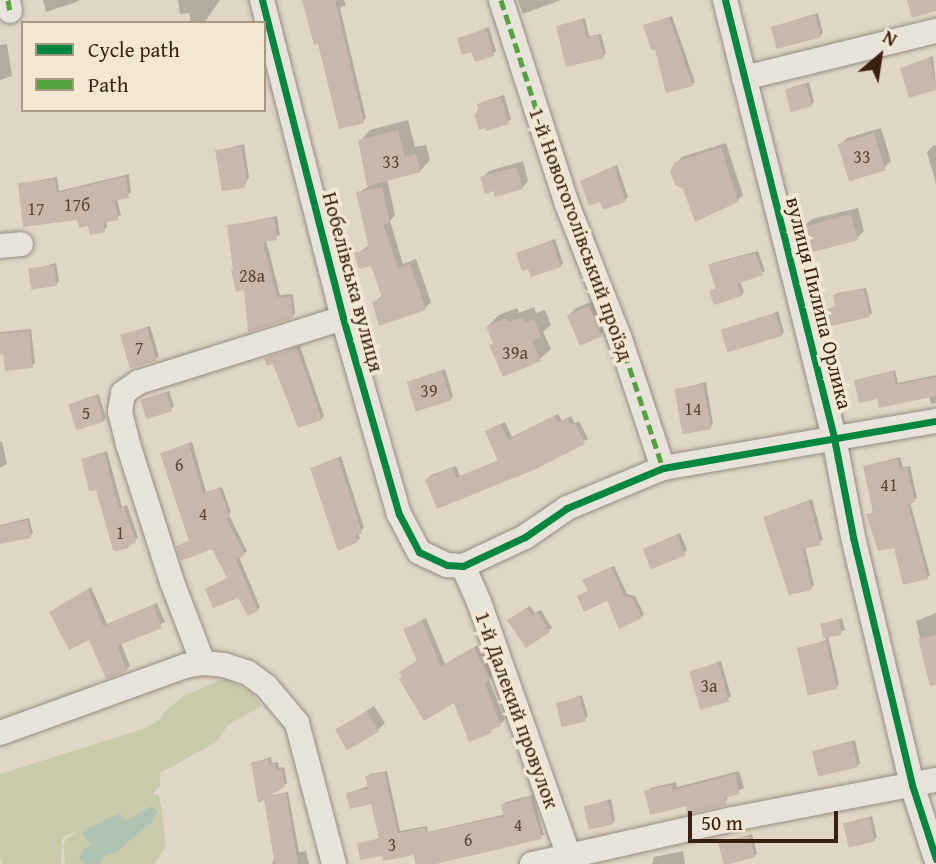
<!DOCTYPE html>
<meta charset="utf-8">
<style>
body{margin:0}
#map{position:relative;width:936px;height:864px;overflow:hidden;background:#e0d6c6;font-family:"Gentium Book Plus",serif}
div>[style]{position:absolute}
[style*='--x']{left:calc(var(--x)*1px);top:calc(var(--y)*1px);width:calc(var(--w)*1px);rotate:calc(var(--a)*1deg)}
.green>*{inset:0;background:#c9caa9}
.water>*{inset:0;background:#aec3b4}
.shadow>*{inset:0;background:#0003}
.building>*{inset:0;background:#c8b7ab;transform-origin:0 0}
.roads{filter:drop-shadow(0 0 2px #958c81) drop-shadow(0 0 2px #958c81)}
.minor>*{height:24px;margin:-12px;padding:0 12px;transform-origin:12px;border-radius:12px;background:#e7e2da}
.quiet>*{height:5px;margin-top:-2.5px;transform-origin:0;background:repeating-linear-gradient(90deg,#53a23e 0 10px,transparent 0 15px)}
.cycleway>*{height:7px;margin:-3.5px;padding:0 3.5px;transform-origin:3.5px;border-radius:3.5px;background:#00873e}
span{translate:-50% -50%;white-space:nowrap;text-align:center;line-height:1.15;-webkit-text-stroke:7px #f2e7d3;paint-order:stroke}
.number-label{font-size:18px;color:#5d4535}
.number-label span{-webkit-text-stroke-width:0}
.street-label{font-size:21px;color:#391f0e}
.legend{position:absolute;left:21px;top:21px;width:245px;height:91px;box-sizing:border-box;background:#f2e7d3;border:2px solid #a89784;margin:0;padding:9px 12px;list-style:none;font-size:21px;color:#391f0e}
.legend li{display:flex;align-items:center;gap:14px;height:35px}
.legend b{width:35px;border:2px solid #a89784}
.north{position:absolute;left:845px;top:21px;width:70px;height:70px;-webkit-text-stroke:5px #f2e7d3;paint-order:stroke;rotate:29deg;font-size:19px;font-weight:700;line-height:28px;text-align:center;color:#391f0e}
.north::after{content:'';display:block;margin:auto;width:24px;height:32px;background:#391f0e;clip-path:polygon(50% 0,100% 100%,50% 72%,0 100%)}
.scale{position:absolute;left:688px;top:811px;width:150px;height:32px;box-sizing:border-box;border:4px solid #391f0e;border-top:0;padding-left:9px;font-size:21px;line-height:24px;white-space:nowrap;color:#391f0e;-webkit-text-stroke:5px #f2e7d3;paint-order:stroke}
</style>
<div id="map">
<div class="green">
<div style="clip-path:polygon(220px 680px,228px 680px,252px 693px,261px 706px,228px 725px,216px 742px,159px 774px,161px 785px,152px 794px,159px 796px,161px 805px,166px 846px,154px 864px,65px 864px,63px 845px,66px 839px,79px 831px,62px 837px,61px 864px,3px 864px,0 857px,0 774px,143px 729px,162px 719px,162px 714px,182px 697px)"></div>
</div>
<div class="water">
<div style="clip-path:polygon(152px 806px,157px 812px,151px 823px,116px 852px,104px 856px,100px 864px,86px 864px,79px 858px,83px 849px,92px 846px,83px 835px,85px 830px,119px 813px,123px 819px,128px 820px)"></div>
</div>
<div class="shadow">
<div style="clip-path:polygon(43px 0,79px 0,79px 1px,46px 12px)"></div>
<div style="clip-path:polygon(178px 0,220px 0,204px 23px,191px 23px,189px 13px,180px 14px)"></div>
<div style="clip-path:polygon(305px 0,344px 0,346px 5px,340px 8px,366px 118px,363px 121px,319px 42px)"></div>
<div style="clip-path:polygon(518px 0,561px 0,523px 14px)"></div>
<div style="clip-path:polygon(818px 13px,823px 33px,820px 36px,772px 27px)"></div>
<div style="clip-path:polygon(672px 16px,695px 82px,692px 85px,656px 47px,645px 26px)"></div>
<div style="clip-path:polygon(585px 18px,589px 36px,601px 34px,606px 53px,603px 56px,558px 26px)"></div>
<div style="clip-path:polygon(489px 27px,496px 51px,493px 54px,472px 50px,459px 39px)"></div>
<div style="clip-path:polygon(7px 44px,12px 76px,0 80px,0 45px)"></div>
<div style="clip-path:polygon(933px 56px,936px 88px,911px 96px,902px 68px)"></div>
<div style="clip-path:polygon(809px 82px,814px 102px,811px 105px,787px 89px)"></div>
<div style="clip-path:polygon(504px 95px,511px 119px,508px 122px,476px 114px,482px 102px)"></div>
<div style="clip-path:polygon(408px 120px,415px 147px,426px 145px,430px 160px,420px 171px,387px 179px,395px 215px,390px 221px,403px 264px,416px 259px,431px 302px,425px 308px,374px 302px,383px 295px,372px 263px,356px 254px,370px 245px,358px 193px,369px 186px,360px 141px,370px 130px)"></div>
<div style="clip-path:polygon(881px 128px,891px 161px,884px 168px,840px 145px,847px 138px)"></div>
<div style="clip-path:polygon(726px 143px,743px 195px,737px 201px,676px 163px,682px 157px)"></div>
<div style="clip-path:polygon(244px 144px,249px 177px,244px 186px,217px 151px)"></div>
<div style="clip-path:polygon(934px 145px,936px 145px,936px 184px,927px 152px)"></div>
<div style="clip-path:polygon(523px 161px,528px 181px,522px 188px,495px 189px,482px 178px,489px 171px)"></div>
<div style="clip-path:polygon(617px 165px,628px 197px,625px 200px,601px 200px,582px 181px)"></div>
<div style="clip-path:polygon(129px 174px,131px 193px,117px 199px,121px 215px,106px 221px,107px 227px,104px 230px,20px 184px,57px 177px,59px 191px)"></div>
<div style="clip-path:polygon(858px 208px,864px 231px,857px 238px,805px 225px,812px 219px)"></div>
<div style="clip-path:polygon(277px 216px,280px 235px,266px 240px,280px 295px,293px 294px,295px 314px,292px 317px,246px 288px,235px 269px,229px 226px)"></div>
<div style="clip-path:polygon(555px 239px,563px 263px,560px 266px,518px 253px)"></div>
<div style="clip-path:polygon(758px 251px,765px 271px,740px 281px,744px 292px,741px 295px,711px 291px,718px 287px,710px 265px,713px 263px)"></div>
<div style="clip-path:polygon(56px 263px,59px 281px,56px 284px,30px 270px)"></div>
<div style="clip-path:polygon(866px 288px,872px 313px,869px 315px,829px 309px,837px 305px,834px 296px,837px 293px)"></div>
<div style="clip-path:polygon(596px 300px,607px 327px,601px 334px,569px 315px,576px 308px)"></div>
<div style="clip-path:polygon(534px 307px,536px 313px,545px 310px,551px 325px,543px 332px,551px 349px,540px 359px,494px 343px,488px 326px,499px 315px,517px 308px,519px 313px)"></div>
<div style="clip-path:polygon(778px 311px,784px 332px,781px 335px,725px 336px)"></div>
<div style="clip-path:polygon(150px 326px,159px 356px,156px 359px,122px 336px)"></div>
<div style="clip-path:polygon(31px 329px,35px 363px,32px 366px,0 353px,0 332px)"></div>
<div style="clip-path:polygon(300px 346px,324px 416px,321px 419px,274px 362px,266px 359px)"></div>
<div style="clip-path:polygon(445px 369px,453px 396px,450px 399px,409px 382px)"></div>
<div style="clip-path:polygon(895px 370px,898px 383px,936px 375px,936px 403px,931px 404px,929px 396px,879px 397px,856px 380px)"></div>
<div style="clip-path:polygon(706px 382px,713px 424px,710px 427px,676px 390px)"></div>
<div style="clip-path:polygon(169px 391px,174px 406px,171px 409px,142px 400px)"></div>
<div style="clip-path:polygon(99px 394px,106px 418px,103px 421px,70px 404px)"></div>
<div style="clip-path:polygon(558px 414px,562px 421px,571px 416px,575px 423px,579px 421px,588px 439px,438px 506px,427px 479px,431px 475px,456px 466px,460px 476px,499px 460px,487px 431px,491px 428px,505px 422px,512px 437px)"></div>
<div style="clip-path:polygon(2px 441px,7px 464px,0 468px,0 442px)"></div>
<div style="clip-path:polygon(192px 442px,206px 492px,222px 487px,231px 512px,229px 515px,247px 551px,239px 557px,260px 607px,257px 610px,238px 596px,207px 589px,229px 578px,213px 547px,178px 546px,190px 540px,162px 453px)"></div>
<div style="clip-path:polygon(107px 451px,122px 507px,127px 505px,138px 537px,127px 548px,118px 550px,97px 488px,83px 459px)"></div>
<div style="clip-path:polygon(341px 456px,364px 528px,358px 533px,360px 538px,357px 541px,312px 468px)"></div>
<div style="clip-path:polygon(900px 457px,903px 467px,910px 466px,917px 498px,910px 502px,930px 575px,927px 578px,868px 515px,874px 511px,865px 466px)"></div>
<div style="clip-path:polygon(812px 499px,823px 540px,805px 547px,814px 585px,811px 588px,765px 517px)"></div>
<div style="clip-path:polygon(29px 518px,33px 533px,30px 536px,0 543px,0 525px)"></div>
<div style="clip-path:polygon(680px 533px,687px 550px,684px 553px,644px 549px)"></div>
<div style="clip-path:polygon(614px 566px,627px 594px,635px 596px,644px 614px,641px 617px,608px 599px,579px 597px,589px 590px,587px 578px)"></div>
<div style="clip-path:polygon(91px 587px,107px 624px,157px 603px,165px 622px,121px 643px,130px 666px,126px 670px,90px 638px,51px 612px)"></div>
<div style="clip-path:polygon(530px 606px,535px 613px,541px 610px,552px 628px,526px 646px,513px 617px)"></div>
<div style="clip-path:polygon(936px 613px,936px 656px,925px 659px,916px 621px)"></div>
<div style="clip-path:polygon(426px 618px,445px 664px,478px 645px,494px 675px,489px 680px,505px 720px,500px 724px,470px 740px,455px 701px,404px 676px,401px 672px,418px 660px,405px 629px)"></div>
<div style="clip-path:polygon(842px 618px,845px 630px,828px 636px,839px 684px,836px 687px,799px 649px,826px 640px,822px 624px)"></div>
<div style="clip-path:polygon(721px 661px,731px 696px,728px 699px,691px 672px)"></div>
<div style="clip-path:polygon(582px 695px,588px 716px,585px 719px,558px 704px)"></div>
<div style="clip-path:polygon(374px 706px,385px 723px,378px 730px,337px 730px)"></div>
<div style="clip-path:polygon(855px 740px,860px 763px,857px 766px,814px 751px)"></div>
<div style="clip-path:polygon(271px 757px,272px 763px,278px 762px,279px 768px,284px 767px,287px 783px,268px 796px,288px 792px,299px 852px,306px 851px,309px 864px,272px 864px,274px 858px,265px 797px,253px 763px)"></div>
<div style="clip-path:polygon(387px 771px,400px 831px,427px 826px,428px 832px,506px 814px,503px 805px,506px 802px,533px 795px,544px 835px,428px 864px,417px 864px,415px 852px,383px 854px,359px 844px,380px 838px,373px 802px,348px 793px,369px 786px,367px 777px,370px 774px)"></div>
<div style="clip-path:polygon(739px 771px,744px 788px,729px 795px,725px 803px,687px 804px,646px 792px,651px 788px,676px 782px,677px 787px)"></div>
<div style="clip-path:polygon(611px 799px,615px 820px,613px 823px,586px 807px)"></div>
<div style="clip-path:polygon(872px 816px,877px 837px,874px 840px,845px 824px)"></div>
<div style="clip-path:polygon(752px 834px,757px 853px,754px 856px,719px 844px)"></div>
<div style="clip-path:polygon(683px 851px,685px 864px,652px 864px,654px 857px)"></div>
</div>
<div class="building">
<div style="clip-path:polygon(302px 0,335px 0,364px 123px,339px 129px,318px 44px,314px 45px)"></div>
<div style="clip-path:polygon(907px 0,936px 0,936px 11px,912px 18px)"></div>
<div style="left:815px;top:15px;width:23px;height:46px;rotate:75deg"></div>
<div style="clip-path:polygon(669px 17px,693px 86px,666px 93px,655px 49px,651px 50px,643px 25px)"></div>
<div style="clip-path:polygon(582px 20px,587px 38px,598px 35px,604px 58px,566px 67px,556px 26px)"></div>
<div style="clip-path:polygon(486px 29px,494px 56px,475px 62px,471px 52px,462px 55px,457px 38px)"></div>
<div style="clip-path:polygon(930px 58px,936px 90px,909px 98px,900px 68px)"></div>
<div style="left:806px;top:84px;width:23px;height:22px;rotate:75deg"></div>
<div style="clip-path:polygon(501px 97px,509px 124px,486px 131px,485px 128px,479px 130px,474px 114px,479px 112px,477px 104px)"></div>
<div style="clip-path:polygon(398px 130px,405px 157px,416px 154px,421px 172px,367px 186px,358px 140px)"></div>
<div style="left:874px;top:133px;width:39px;height:38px;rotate:73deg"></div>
<div style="clip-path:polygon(241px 146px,247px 182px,244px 182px,245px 188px,222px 191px,215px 150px)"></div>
<div style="clip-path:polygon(721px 147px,738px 202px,695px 222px,683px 189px,675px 185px,670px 171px,675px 162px)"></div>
<div style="clip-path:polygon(614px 166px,626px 202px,603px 210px,600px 202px,589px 206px,580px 181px)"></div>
<div style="clip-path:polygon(516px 167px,523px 189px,495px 197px,494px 191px,485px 194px,480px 177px)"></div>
<div style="clip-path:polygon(126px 176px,129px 198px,114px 201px,119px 220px,103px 223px,105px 232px,90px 235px,88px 226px,79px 228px,77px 220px,23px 227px,18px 183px,55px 179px,57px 193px)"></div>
<div style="clip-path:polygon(382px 187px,390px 223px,383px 224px,398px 268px,410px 264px,426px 310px,379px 326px,372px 302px,382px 298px,371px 266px,359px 269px,354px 253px,369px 249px,356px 192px)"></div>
<div style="left:851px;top:214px;width:27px;height:49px;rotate:75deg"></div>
<div style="clip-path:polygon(274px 218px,277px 240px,263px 242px,277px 297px,291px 296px,293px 318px,248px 332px,244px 290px,236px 292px,231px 270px,233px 270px,227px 225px)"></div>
<div style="clip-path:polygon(552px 241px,561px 267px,531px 277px,528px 269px,522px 271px,516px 253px)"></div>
<div style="clip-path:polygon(755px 253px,763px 275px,737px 284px,742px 296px,714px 305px,709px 291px,716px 289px,708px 265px)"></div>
<div style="left:54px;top:265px;width:21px;height:26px;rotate:82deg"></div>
<div style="clip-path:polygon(854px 290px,864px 290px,870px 317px,831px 326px,827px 309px,835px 307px,833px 295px)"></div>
<div style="left:589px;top:306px;width:33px;height:24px;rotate:67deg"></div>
<div style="left:775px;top:313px;width:24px;height:57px;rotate:73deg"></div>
<div style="clip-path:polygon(523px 317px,526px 323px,534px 319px,541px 337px,532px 341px,541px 361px,503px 377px,489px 345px,493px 344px,486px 326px,507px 318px,508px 322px)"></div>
<div style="left:147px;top:327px;width:35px;height:28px;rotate:74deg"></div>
<div style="clip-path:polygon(29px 331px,33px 368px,5px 371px,3px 354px,0 355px,0 334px)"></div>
<div style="clip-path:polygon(297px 348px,322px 420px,298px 428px,273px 364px,267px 366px,264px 358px)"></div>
<div style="left:442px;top:371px;width:31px;height:37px;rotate:73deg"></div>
<div style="clip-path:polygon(893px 371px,896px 385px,936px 377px,936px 396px,879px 408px,877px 399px,859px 403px,854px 380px)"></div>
<div style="left:703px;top:384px;width:46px;height:29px;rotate:80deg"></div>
<div style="left:166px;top:392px;width:20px;height:27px;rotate:72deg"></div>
<div style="left:96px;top:396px;width:27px;height:29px;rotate:73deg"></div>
<div style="clip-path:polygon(554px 416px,558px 423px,567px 418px,570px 425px,575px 423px,585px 444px,536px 469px,437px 509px,425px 479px,452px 468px,456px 478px,498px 461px,485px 431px,501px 424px,508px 440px)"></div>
<div style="clip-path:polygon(189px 444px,203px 494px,219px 488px,230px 517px,226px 518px,245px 555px,236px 560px,258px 611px,248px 616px,238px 598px,213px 608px,205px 589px,227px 578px,212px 549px,181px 561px,176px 546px,189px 541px,160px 453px)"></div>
<div style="clip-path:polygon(104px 453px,119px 509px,124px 507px,136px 542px,117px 552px,113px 550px,96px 490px,89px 491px,81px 459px)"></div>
<div style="clip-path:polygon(338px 458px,362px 533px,355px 536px,358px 542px,338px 551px,310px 468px)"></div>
<div style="clip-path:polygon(898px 459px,900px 469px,907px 467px,915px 502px,908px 504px,928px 579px,903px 585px,894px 548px,878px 551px,866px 514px,873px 513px,863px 466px)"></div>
<div style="clip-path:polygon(809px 501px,821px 545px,803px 549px,812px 590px,789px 595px,763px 517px)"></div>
<div style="clip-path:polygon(27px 520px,31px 538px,0 544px,0 526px)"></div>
<div style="left:677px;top:535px;width:22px;height:37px;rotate:68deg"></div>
<div style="clip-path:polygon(611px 567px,624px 596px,633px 598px,642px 618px,619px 629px,607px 601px,584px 612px,577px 596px,588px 591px,582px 580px)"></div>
<div style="clip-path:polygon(88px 589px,103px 626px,153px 605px,162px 628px,117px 646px,127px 671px,106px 679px,89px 640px,69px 650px,49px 612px)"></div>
<div style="clip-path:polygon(527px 608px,532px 615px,537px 611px,550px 632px,526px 648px,507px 620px)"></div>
<div style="left:839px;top:620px;width:15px;height:19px;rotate:79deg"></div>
<div style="clip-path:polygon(422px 621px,441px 667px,474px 648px,491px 680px,485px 684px,501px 726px,491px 730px,492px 733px,469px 742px,454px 703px,424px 721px,399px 679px,402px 677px,399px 672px,417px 661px,403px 629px)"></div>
<div style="clip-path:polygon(936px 635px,936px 685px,930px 686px,918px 639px)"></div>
<div style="left:826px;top:641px;width:49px;height:30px;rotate:77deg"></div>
<div style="left:718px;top:663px;width:40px;height:30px;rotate:74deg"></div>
<div style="left:580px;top:697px;width:25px;height:25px;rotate:76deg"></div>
<div style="left:367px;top:711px;width:24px;height:37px;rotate:60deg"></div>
<div style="left:852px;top:742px;width:26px;height:41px;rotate:77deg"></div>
<div style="clip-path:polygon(268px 759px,269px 765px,275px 763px,276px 770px,282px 769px,285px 787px,267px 797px,286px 793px,298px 864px,275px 864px,264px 800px,258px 803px,251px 762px)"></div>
<div style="clip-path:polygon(384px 772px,398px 833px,425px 828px,426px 833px,504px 816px,501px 805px,530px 797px,542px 839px,436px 864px,415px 864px,414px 855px,383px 861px,382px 856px,360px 860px,357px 843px,379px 839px,371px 804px,350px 809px,346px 793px,368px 788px,365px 776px)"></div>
<div style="clip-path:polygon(735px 774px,740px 794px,725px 798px,726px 805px,687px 814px,686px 806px,650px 815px,644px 791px,671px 785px,673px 790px)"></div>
<div style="left:608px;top:801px;width:24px;height:25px;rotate:78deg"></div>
<div style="left:869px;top:817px;width:25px;height:27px;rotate:76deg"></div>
<div style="left:749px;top:835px;width:23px;height:32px;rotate:75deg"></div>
</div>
<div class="roads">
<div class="minor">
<div style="--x:8;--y:0;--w:11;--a:80"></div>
<div style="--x:262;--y:0;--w:328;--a:75.7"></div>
<div style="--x:343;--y:318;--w:204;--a:74.1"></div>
<div style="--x:399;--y:514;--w:43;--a:62.2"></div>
<div style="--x:419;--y:552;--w:31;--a:25"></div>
<div style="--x:447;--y:565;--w:16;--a:4"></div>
<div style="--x:463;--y:566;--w:68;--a:-25.1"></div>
<div style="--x:525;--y:537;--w:51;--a:-34.6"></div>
<div style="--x:567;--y:508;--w:104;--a:-22.6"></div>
<div style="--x:663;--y:468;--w:277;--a:-9.8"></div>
<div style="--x:501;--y:0;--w:214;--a:72.1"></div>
<div style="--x:567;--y:204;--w:145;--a:68.6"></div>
<div style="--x:620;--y:339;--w:136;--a:71.6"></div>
<div style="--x:725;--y:0;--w:451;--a:76"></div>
<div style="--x:834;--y:438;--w:101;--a:79.1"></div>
<div style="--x:853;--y:537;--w:255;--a:76.6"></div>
<div style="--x:912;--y:785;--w:78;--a:72"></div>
<div style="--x:744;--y:78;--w:198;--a:-13.8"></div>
<div style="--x:0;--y:246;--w:21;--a:-5"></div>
<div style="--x:463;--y:566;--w:39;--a:66"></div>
<div style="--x:479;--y:602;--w:269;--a:70.5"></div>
<div style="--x:569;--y:856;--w:168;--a:-12.7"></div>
<div style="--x:733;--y:819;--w:207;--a:-10.9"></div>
<div style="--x:203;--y:663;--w:87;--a:-110.9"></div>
<div style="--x:172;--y:582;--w:145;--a:-107.7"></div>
<div style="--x:128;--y:444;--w:33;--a:-104"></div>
<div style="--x:120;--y:412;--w:19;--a:-81"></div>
<div style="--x:123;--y:393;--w:19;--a:-35"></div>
<div style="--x:139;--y:382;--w:214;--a:-17.4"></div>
<div style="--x:0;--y:733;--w:197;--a:-19.9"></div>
<div style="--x:185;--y:666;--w:18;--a:-9"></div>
<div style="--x:203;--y:663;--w:21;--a:5"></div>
<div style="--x:224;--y:665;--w:25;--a:18"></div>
<div style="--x:248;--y:673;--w:22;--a:36"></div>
<div style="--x:266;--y:686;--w:48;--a:50"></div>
<div style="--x:297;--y:723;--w:146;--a:75.3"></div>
<div style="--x:532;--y:864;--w:38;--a:-12"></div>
</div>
</div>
<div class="quiet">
<div style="--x:8;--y:0;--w:11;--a:80"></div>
<div style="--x:501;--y:0;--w:214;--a:72.1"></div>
<div style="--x:567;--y:204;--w:145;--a:68.6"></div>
<div style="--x:620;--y:339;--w:136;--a:71.6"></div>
</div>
<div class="cycleway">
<div style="--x:262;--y:0;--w:328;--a:75.7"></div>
<div style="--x:343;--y:318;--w:204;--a:74.1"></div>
<div style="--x:399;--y:514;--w:43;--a:62.2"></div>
<div style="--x:419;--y:552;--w:31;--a:25"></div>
<div style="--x:447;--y:565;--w:16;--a:4"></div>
<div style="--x:463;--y:566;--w:68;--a:-25.1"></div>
<div style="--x:525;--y:537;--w:51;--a:-34.6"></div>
<div style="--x:567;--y:508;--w:104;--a:-22.6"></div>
<div style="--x:663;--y:468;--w:277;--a:-9.8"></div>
<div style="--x:725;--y:0;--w:451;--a:76"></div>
<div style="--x:834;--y:438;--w:101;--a:79.1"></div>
<div style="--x:853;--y:537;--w:255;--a:76.6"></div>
<div style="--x:912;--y:785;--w:78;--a:72"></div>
</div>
<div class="number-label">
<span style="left:862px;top:157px">33</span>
<span style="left:391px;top:162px">33</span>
<span style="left:77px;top:205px">17б</span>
<span style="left:36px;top:209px">17</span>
<span style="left:252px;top:276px">28а</span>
<span style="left:139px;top:348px">7</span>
<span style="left:515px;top:353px">39а</span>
<span style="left:429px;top:391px">39</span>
<span style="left:693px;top:409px">14</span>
<span style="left:86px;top:413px">5</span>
<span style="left:179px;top:465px">6</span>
<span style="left:889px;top:485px">41</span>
<span style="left:203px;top:514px">4</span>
<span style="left:120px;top:533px">1</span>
<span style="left:709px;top:686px">3а</span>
<span style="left:518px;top:825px">4</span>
<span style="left:468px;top:840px">6</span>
<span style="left:392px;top:845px">3</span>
</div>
<div class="street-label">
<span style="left:581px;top:234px;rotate:70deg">1-й Новогоголівський проїзд</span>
<span style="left:353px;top:282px;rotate:75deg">Нобелівська вулиця</span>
<span style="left:819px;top:303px;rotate:76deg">вулиця Пилипа Орлика</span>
<span style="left:517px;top:710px;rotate:70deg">1-й Далекий провулок</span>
</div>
<ul class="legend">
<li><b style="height:9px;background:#00873e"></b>Cycle path</li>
<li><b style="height:9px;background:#53a23e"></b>Path</li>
</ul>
<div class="north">N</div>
<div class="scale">50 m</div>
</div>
